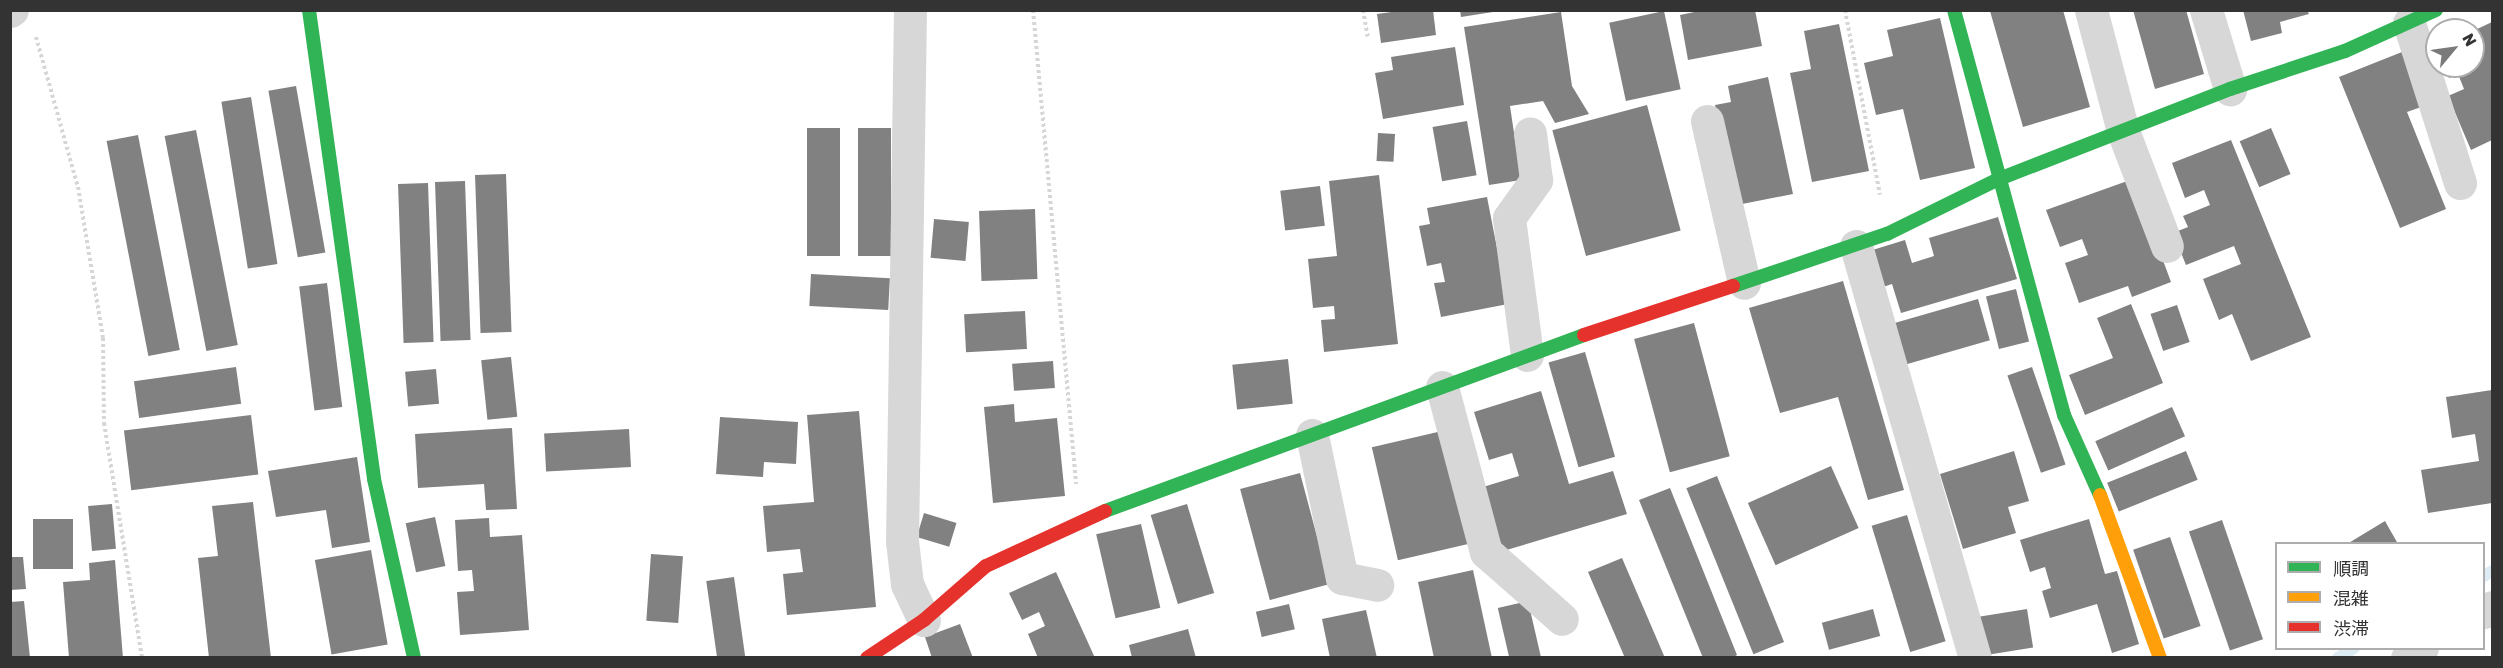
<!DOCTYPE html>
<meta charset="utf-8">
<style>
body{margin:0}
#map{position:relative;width:2503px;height:668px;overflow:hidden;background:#fff;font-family:Rubik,"Noto Sans JP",sans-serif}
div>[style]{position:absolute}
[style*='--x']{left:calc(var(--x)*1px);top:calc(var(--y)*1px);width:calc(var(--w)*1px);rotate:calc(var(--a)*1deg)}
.stream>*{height:12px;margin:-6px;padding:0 6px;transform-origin:6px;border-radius:6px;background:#ddebf3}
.building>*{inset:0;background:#818181;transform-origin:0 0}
.path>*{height:4px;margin-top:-2px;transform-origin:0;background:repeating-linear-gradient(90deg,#d6d6d6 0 3px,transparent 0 6px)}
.street>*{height:33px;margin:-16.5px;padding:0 16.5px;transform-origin:16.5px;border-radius:16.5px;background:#d7d7d7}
.fast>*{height:14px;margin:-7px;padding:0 7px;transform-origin:7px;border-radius:7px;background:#30b455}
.slow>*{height:14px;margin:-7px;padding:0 7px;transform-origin:7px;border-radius:7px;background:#ff9f0a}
.jam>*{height:14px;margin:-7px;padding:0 7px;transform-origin:7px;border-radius:7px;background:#e5322d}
span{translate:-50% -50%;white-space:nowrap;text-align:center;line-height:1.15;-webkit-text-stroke:6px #fff;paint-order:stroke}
.frame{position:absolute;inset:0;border:12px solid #333;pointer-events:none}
.legend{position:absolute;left:2275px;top:542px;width:210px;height:108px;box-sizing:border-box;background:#fff;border:2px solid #adadad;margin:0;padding:8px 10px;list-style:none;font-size:18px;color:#333}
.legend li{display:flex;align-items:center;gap:12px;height:30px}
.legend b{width:30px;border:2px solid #adadad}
.north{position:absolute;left:2425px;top:18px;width:60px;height:60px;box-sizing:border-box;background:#fff;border:2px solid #adadad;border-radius:50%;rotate:61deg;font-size:16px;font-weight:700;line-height:24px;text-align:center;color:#333}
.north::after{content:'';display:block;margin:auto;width:21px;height:27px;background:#7a7a7a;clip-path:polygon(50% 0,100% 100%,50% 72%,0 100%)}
</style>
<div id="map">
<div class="stream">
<div style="--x:2484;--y:576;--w:9;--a:-32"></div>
<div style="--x:2338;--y:658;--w:19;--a:-32"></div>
</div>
<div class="building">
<div style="clip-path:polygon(1406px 10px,1433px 10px,1436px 35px,1381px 43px,1377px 14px)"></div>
<div style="clip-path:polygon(1460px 10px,1493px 10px,1493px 12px,1461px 17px)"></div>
<div style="clip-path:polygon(1704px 10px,1755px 10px,1762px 46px,1688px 60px,1680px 15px)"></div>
<div style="clip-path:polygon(2063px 10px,2090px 107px,2023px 127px,1990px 11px)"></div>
<div style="clip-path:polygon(2133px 10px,2186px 10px,2204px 74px,2155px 89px)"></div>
<div style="clip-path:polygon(2243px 10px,2307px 10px,2309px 14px,2280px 22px,2282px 33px,2251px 41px)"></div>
<div style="left:1664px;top:11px;width:80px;height:56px;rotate:78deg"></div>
<div style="clip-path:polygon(1561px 12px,1572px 86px,1589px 114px,1555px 123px,1543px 101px,1510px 106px,1521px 180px,1489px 185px,1464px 27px)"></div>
<div style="clip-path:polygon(1940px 18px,1975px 168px,1920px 180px,1903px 109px,1876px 115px,1864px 63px,1893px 56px,1887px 30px)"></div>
<div style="clip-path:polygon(2492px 22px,2492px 140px,2471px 150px,2448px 96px,2464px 89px,2458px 74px,2449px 78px,2444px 66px,2473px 66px,2473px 31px)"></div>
<div style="clip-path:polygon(1839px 24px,1869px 171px,1812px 182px,1790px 73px,1811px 69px,1804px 31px)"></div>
<div style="clip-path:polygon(1455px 47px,1464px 105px,1383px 119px,1375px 73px,1393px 70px,1391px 57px)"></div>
<div style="clip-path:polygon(2402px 52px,2424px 106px,2407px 112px,2446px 209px,2400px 228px,2339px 77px)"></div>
<div style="clip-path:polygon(1768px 77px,1793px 194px,1737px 205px,1715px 105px,1731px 102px,1728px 86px)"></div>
<div style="left:296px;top:86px;width:169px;height:28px;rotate:80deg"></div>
<div style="left:251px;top:97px;width:169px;height:30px;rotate:81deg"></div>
<div style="left:1647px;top:105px;width:130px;height:98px;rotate:75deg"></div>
<div style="left:1467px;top:121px;width:55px;height:35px;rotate:80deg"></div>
<div style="left:807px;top:128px;width:33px;height:128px"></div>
<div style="left:858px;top:128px;width:33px;height:128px"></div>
<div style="left:2271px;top:128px;width:50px;height:34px;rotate:67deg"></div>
<div style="left:196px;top:130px;width:219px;height:32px;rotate:79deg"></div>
<div style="left:1378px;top:133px;width:17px;height:28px;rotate:3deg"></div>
<div style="left:138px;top:135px;width:219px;height:32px;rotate:79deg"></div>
<div style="clip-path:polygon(2231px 140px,2311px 337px,2251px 361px,2232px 314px,2219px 320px,2203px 279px,2241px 264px,2234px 246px,2186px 265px,2173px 233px,2188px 227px,2183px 216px,2210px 205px,2204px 190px,2185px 198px,2172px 163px)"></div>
<div style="left:506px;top:174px;width:158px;height:31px;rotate:88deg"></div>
<div style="clip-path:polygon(1379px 175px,1398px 344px,1324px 352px,1321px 320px,1335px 319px,1334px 306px,1313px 308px,1308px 259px,1337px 256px,1329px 181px)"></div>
<div style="clip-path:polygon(2133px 179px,2171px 282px,2132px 297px,2128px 286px,2079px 303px,2065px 263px,2088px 255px,2082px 239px,2060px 247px,2046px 210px)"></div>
<div style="left:465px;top:181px;width:159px;height:30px;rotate:88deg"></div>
<div style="left:428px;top:183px;width:159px;height:30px;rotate:88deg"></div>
<div style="left:1320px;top:186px;width:40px;height:40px;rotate:83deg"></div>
<div style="clip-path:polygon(1487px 197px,1508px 304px,1441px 317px,1434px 283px,1445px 282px,1441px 263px,1427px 266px,1419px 226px,1430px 224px,1427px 208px)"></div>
<div style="left:1035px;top:209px;width:70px;height:56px;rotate:88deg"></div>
<div style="clip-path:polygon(1998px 217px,2017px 279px,1901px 313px,1892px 284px,1877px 289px,1866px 252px,1905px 240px,1912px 263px,1934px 256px,1929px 238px)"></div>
<div style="left:934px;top:219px;width:35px;height:39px;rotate:5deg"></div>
<div style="left:811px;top:274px;width:79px;height:32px;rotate:3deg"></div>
<div style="clip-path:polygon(1843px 281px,1904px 490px,1868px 500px,1838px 397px,1780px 413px,1749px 308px)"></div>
<div style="left:327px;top:283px;width:125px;height:28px;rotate:83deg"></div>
<div style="left:2016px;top:289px;width:54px;height:31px;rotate:76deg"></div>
<div style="left:1978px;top:299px;width:43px;height:93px;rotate:74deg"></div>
<div style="clip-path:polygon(2131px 304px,2163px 383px,2085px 415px,2069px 375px,2113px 358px,2097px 318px)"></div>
<div style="left:2177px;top:305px;width:39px;height:28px;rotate:71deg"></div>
<div style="left:1025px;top:311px;width:38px;height:61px;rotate:87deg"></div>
<div style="left:1694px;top:323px;width:138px;height:62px;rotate:75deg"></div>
<div style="left:1585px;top:352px;width:109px;height:38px;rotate:74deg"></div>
<div style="left:511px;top:357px;width:60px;height:30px;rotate:84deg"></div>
<div style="left:1288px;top:359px;width:45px;height:56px;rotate:84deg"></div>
<div style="left:1053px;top:361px;width:27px;height:41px;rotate:86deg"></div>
<div style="left:236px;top:367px;width:37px;height:103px;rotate:82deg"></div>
<div style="left:2032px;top:367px;width:103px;height:26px;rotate:71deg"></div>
<div style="left:436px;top:369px;width:35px;height:31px;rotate:85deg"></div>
<div style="clip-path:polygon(2492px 390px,2492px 503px,2428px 513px,2421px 470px,2479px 461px,2475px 434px,2452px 438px,2446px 397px)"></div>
<div style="clip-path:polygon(1541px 391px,1569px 484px,1613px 471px,1627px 514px,1503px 551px,1483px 487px,1519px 476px,1512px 453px,1489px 460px,1474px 412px)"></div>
<div style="clip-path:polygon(1014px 404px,1015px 422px,1057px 418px,1065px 496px,993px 503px,984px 407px)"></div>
<div style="left:2172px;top:407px;width:32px;height:84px;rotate:66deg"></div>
<div style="clip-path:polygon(859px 411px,876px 607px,787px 615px,783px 574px,803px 572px,800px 549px,767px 552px,763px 506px,814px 502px,807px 415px)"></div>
<div style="left:251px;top:415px;width:60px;height:128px;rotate:83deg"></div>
<div style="clip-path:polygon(720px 417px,798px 422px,796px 464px,764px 462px,763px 477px,716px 474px)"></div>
<div style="clip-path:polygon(512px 428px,517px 509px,486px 510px,484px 484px,418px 488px,415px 434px)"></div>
<div style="left:629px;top:429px;width:38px;height:85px;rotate:87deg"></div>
<div style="left:1442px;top:431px;width:116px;height:72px;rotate:77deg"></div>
<div style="clip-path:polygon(2014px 451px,2029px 501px,2008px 507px,2016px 533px,1963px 549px,1940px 474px)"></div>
<div style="left:2186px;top:451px;width:31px;height:85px;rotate:68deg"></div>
<div style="clip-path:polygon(357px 457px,370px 542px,332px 548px,326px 510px,276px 517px,268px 471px)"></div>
<div style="left:1831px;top:466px;width:68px;height:91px;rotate:66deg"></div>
<div style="left:1300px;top:473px;width:115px;height:62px;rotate:75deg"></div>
<div style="left:1717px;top:476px;width:179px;height:33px;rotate:68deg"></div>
<div style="clip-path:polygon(1670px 488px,1737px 655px,1732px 658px,1703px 658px,1639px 500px)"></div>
<div style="clip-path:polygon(253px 502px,271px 658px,209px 658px,198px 558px,218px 556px,212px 506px)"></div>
<div style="left:112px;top:504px;width:45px;height:24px;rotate:85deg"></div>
<div style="left:1187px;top:504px;width:93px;height:38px;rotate:73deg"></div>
<div style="left:924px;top:513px;width:34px;height:25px;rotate:17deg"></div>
<div style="left:1907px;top:515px;width:132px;height:37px;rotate:73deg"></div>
<div style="left:435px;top:517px;width:50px;height:30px;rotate:78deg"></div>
<div style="clip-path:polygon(489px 518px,490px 537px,522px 535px,529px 630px,460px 635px,457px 592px,474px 591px,472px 570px,458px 571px,455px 520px)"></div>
<div style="left:33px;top:519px;width:40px;height:50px"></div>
<div style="clip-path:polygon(2089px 519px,2105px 574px,2117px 571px,2139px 644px,2112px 653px,2097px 604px,2050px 618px,2042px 591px,2051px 588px,2045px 567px,2030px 572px,2020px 540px)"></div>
<div style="left:2222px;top:520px;width:126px;height:35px;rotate:71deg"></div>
<div style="clip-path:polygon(2385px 521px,2398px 544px,2347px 544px)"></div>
<div style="left:1141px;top:524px;width:86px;height:46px;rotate:77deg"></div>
<div style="left:2170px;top:537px;width:94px;height:39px;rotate:71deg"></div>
<div style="left:371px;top:550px;width:96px;height:57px;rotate:80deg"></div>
<div style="left:651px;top:554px;width:32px;height:67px;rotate:4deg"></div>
<div style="clip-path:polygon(10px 557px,23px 557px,26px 589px,10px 590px)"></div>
<div style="clip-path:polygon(1622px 558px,1665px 658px,1625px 658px,1588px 572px)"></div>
<div style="clip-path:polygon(115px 560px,123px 658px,69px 658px,63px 582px,90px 580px,89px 563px)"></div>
<div style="clip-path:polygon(1473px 570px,1492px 658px,1434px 658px,1418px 582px)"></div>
<div style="clip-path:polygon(1056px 572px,1095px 658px,1038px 658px,1028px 634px,1045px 626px,1039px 612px,1022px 620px,1009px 593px)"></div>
<div style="left:734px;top:577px;width:82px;height:28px;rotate:82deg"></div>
<div style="clip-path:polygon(24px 601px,30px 658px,10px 658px,10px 602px)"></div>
<div style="left:1528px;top:601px;width:58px;height:31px;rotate:77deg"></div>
<div style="left:1289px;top:604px;width:26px;height:34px;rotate:77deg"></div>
<div style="left:1873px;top:609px;width:28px;height:53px;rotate:75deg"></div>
<div style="left:2027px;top:609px;width:39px;height:52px;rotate:81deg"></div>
<div style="clip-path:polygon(1366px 610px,1377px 658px,1330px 658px,1322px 619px)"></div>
<div style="clip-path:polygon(960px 624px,973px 658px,932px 658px,925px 637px)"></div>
<div style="clip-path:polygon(1188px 629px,1196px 658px,1132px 658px,1129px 645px)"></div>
</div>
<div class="path">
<div style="--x:1033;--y:10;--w:476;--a:84.8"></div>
<div style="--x:1363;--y:10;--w:27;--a:80"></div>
<div style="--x:1845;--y:10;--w:188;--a:79.3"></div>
<div style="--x:36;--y:37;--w:156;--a:74.4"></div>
<div style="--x:78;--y:187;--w:153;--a:80.6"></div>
<div style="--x:103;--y:338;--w:85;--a:89.3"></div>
<div style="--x:104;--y:423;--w:238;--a:80.8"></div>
</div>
<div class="street">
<div style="--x:910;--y:10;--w:531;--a:90.86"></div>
<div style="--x:902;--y:541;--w:43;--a:83.4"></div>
<div style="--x:907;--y:584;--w:40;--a:65"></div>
<div style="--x:2091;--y:10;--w:125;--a:75.2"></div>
<div style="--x:2123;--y:131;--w:123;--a:69.1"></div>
<div style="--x:2206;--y:10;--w:83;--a:73.1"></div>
<div style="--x:10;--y:11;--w:2;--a:-27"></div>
<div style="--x:2409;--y:23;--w:168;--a:72.3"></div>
<div style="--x:1707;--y:121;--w:166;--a:77.1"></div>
<div style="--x:1856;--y:246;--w:429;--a:73.9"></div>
<div style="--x:1527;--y:355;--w:138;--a:-97.5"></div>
<div style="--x:1509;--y:218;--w:47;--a:-54.6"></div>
<div style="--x:1536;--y:180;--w:47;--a:-97.3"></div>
<div style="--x:1442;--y:387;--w:171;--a:75.1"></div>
<div style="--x:1486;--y:552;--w:101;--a:41.4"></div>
<div style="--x:1312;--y:435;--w:146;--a:78.2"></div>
<div style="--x:1342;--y:578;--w:36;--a:11"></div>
<div style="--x:2484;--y:612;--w:9;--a:-32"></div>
<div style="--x:2407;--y:658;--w:18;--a:-34"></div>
</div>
<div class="fast">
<div style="--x:309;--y:10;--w:473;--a:82.1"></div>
<div style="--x:374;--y:479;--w:183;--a:77.4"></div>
<div style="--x:1954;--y:10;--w:420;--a:74.8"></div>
<div style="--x:2064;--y:415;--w:88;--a:65.8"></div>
<div style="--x:1733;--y:286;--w:163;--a:-18.7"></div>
<div style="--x:1887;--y:234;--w:125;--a:-26.2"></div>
<div style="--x:1999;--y:179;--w:248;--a:-21.3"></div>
<div style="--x:2230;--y:89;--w:121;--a:-18.3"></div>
<div style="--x:2345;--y:51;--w:100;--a:-24.3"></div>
<div style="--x:1105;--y:511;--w:510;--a:-20.17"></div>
</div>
<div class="slow">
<div style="--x:2100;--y:495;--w:174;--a:69.8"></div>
</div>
<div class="jam">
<div style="--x:1584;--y:335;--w:157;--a:-18.2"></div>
<div style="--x:867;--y:658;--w:69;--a:-33.7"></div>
<div style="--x:924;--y:620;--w:82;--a:-41.1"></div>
<div style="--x:986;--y:566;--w:131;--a:-24.8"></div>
</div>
<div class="frame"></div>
<ul class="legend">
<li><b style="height:8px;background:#30b455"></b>順調</li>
<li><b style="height:8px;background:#ff9f0a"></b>混雑</li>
<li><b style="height:8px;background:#e5322d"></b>渋滞</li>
</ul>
<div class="north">N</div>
</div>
